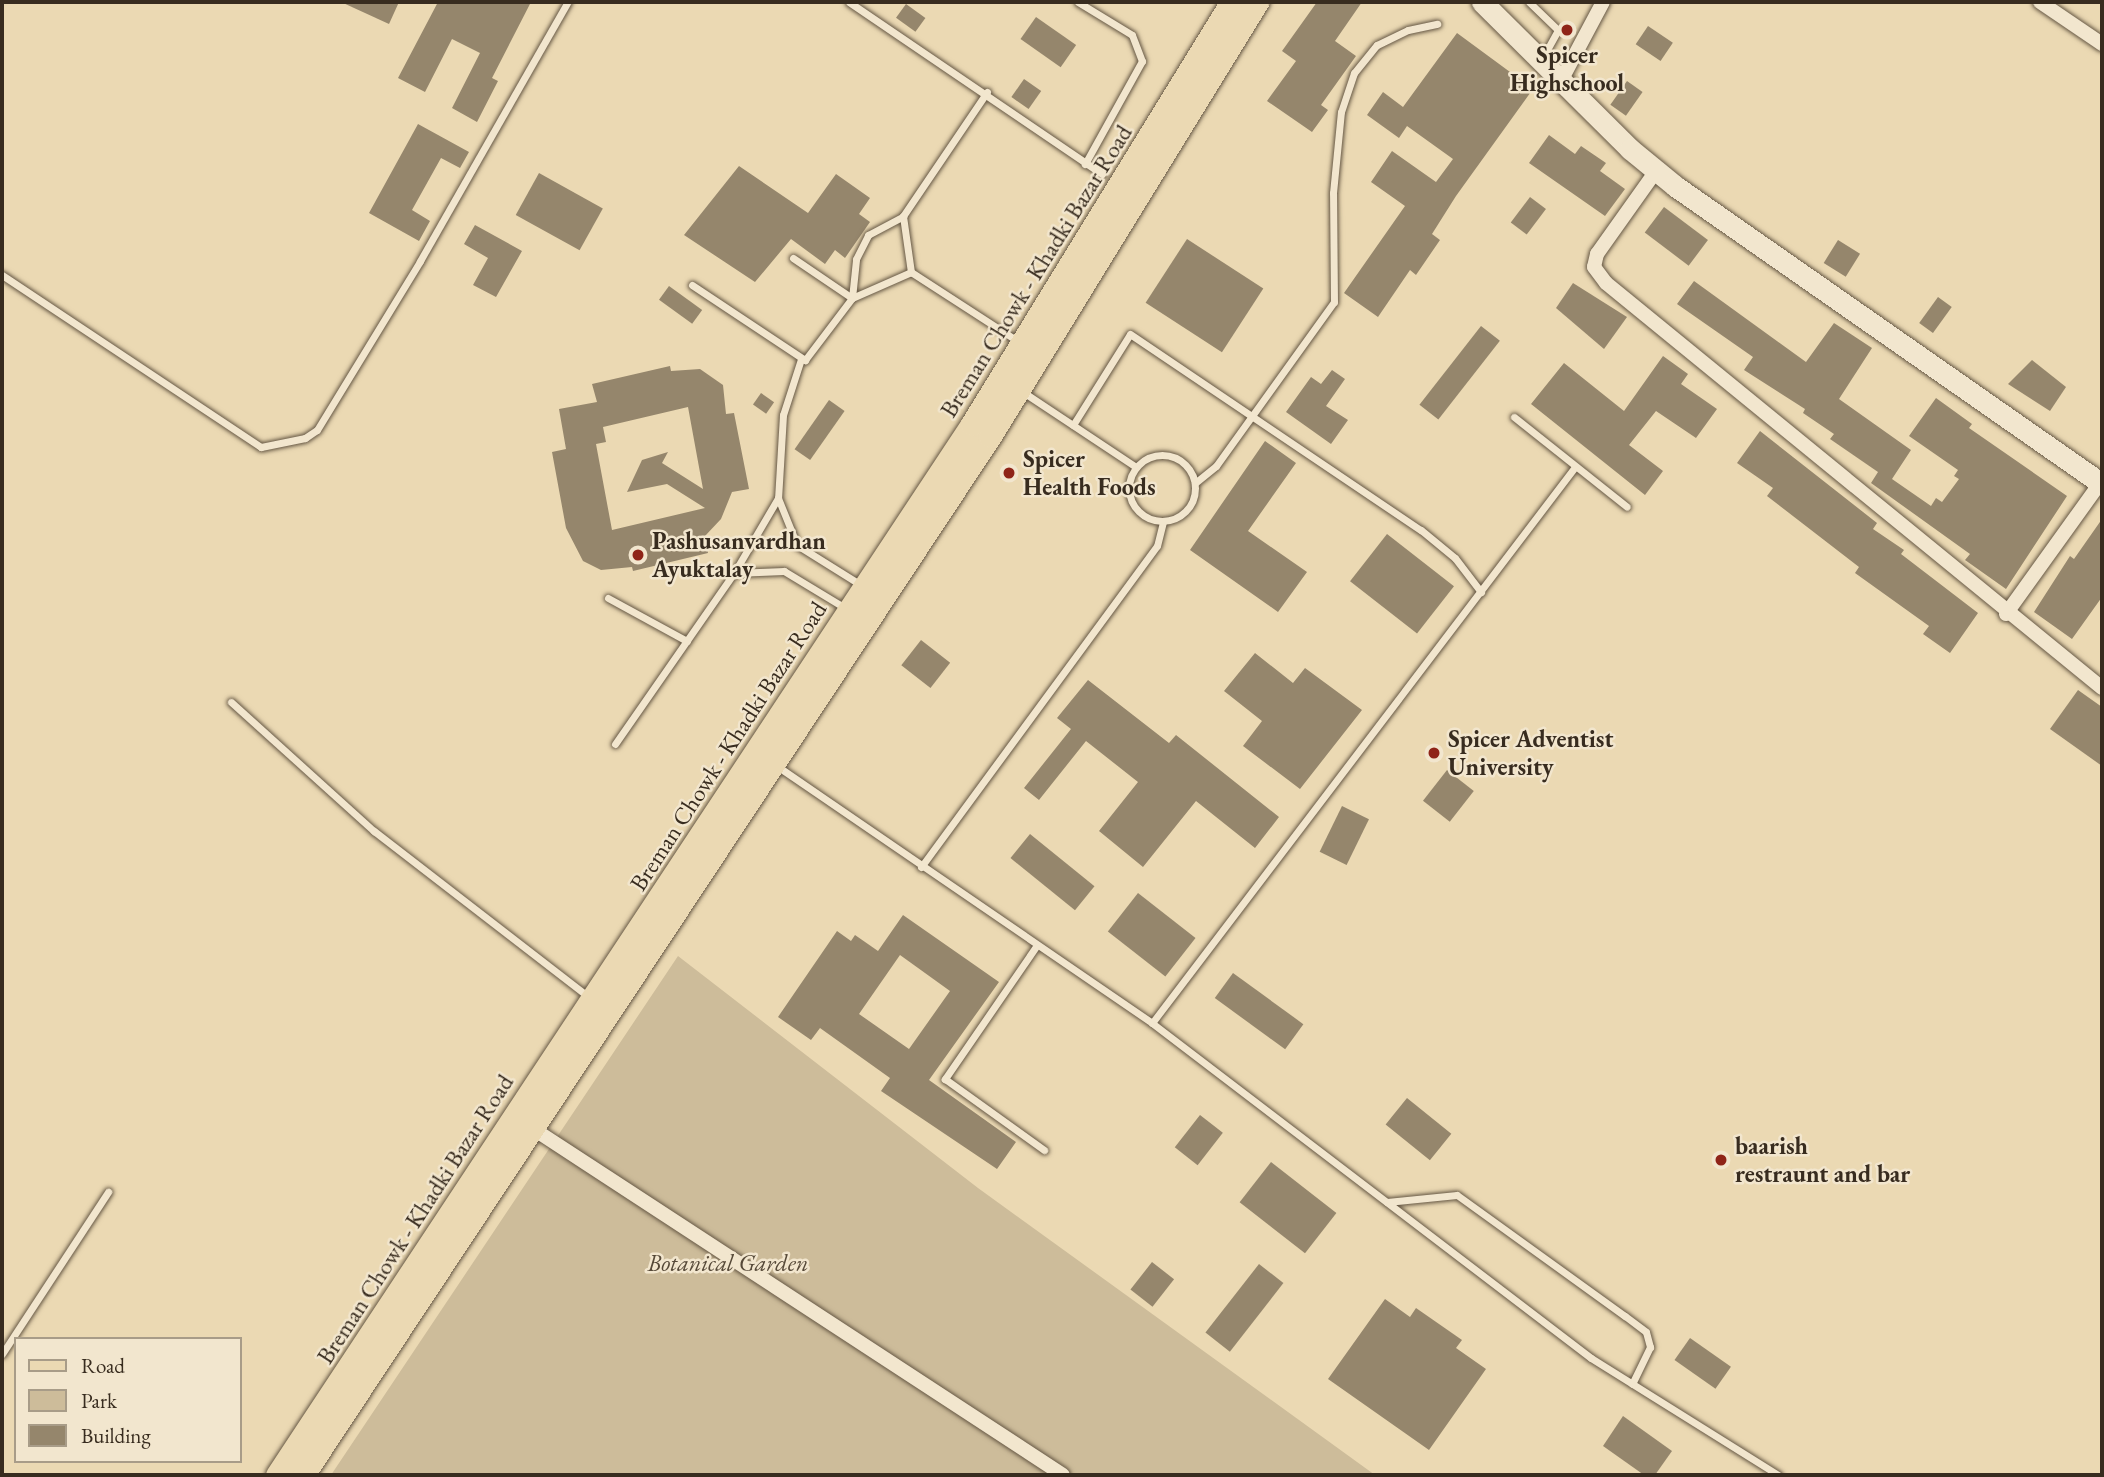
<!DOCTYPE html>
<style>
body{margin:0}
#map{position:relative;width:2104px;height:1477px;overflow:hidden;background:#ebd9b3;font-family:"EB Garamond",serif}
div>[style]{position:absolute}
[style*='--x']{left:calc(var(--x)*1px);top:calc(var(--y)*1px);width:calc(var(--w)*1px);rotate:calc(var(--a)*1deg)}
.green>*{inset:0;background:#cdbc9a}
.building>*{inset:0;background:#95866c;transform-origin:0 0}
.roads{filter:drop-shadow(0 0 2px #655744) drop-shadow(0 0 2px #655744)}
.lane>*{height:7px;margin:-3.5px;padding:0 3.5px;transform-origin:3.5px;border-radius:3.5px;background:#f2e6ce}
.lane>.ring{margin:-3.5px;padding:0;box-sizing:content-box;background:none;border:7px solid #f2e6ce;border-radius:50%}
.street>*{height:14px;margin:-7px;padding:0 7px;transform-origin:7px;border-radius:7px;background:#f2e6ce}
.secondary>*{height:21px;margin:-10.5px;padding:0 10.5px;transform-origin:10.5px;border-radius:10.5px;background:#f2e6ce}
.primary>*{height:23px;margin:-11.5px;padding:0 11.5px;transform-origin:11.5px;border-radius:11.5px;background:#ebd9b3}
.dots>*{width:19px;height:19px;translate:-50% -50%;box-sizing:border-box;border:4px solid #f2e6ce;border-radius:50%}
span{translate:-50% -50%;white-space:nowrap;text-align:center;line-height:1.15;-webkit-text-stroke:5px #f2e6ce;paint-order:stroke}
.poi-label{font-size:24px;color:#382c1f;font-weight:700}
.left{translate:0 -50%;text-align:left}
.street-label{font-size:24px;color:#382c1f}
.park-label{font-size:24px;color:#564938;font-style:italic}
.frame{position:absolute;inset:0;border:4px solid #382c1f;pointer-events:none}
.legend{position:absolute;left:14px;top:1337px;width:228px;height:126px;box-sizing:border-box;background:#f2e6ce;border:2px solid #a89c88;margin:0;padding:9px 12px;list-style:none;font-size:21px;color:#382c1f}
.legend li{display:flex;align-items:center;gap:14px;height:35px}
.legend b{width:35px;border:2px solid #a89c88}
</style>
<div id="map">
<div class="green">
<div style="clip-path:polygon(678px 956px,978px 1188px,1375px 1475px,331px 1475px)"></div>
</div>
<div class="building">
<div style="clip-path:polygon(341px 2px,399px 2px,389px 24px)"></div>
<div style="clip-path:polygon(438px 2px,531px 2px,492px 78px,498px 81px,477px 122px,452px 108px,480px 53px,452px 39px,425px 92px,398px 78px)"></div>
<div style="clip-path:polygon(1317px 2px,1362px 2px,1335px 41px,1356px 56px,1321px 105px,1328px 110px,1312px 132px,1267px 101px,1296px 61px,1282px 51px)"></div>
<div style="left:906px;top:4px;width:24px;height:17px;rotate:36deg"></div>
<div style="left:1036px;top:17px;width:49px;height:27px;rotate:35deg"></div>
<div style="left:1648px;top:26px;width:30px;height:22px;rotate:34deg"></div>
<div style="clip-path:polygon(1457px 33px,1533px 89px,1456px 196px,1432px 234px,1440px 240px,1416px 275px,1410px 270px,1378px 317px,1344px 293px,1405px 206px,1371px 182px,1392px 151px,1436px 182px,1453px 159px,1407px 126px,1399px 138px,1367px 115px,1383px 92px,1403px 107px)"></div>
<div style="left:1024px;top:79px;width:21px;height:22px;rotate:35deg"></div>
<div style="left:1627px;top:81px;width:19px;height:29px;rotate:35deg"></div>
<div style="clip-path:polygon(418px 124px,469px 152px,460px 168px,441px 158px,412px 210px,430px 221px,419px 241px,369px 213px)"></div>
<div style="clip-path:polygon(1549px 135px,1575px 154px,1581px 146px,1606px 163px,1600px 171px,1625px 189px,1605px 216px,1529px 163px)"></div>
<div style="clip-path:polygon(739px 166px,808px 213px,836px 174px,870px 198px,859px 214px,870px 222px,845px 258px,835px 250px,825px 264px,791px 239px,755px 282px,684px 235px)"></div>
<div style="left:539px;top:173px;width:73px;height:48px;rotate:29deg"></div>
<div style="left:1530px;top:197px;width:20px;height:32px;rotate:37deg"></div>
<div style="left:1664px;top:207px;width:55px;height:32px;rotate:37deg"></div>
<div style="clip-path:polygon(475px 225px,522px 251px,496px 297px,473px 285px,488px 258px,464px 244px)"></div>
<div style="left:1187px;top:239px;width:91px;height:76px;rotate:33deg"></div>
<div style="left:1838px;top:240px;width:26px;height:27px;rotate:32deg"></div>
<div style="clip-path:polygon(1694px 281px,1806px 362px,1834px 323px,1872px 348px,1839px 399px,1911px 450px,1892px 479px,1931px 506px,1936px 498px,1942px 502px,1959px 479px,1954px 476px,1958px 470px,1909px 436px,1936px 398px,1972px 424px,1969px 428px,2067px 496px,2006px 589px,1965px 560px,1970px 554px,1871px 483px,1878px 472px,1830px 439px,1834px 434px,1803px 413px,1805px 409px,1744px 370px,1753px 357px,1677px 304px)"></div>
<div style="clip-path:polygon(1573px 283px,1627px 317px,1604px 349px,1556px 308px)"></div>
<div style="left:669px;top:286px;width:41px;height:17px;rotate:36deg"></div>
<div style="left:1938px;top:297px;width:17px;height:32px;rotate:36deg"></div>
<div style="left:1481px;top:326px;width:24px;height:100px;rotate:38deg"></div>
<div style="clip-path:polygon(1663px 356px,1688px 374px,1681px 384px,1717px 409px,1696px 438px,1656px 411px,1629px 445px,1663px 471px,1645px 495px,1531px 404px,1564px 363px,1624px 411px)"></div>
<div style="clip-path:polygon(2032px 360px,2066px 387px,2050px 411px,2008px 384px)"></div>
<div style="clip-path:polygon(evenodd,670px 366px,671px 371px,700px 369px,723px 385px,726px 414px,734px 413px,749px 489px,732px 492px,721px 519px,705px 536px,708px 553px,633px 571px,632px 567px,601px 570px,583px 561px,566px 528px,552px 452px,566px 449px,559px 409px,597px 402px,592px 384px,670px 366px,688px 407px,703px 489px,662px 463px,668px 452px,642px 460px,627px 492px,667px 484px,705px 508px,612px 530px,596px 444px,606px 442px,603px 427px,688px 407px)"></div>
<div style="clip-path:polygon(1332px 370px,1345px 379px,1326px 406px,1348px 420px,1331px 444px,1286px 412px,1311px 377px,1321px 384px)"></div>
<div style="left:761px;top:393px;width:16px;height:14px;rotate:35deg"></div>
<div style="left:829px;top:400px;width:19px;height:60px;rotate:35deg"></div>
<div style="clip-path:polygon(1760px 431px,1877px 523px,1873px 529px,1904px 550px,1901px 554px,1978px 613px,1950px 653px,1923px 634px,1929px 626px,1855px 573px,1859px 567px,1767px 496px,1773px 488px,1737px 463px)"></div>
<div style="clip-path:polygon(1265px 441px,1296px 463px,1248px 531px,1307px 572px,1278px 612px,1190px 550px)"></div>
<div style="clip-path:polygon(2102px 519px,2102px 597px,2072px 639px,2034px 612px,2070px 556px,2074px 559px)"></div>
<div style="left:1387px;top:534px;width:85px;height:60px;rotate:38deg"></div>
<div style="left:921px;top:640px;width:37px;height:32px;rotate:38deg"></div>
<div style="clip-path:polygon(1255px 653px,1293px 683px,1305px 668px,1362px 710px,1300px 789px,1243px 746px,1262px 721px,1224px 691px)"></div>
<div style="clip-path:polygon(1088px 680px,1169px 743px,1176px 735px,1279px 817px,1255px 848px,1196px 801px,1143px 867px,1099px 831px,1138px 782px,1086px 741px,1039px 800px,1024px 788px,1071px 729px,1057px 718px)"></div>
<div style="clip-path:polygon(2078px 690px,2102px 707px,2102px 766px,2050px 729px)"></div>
<div style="left:1447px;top:770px;width:34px;height:39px;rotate:38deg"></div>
<div style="left:1342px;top:806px;width:30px;height:51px;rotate:26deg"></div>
<div style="left:1030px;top:834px;width:83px;height:31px;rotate:39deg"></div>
<div style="left:1138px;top:893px;width:73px;height:49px;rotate:38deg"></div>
<div style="clip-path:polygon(evenodd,903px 915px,999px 982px,929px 1080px,1016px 1142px,997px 1169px,881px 1091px,890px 1078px,820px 1028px,811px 1040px,778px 1017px,837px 931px,851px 941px,855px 935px,878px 951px,903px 915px,900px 955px,950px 991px,909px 1049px,859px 1014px,900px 955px)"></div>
<div style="left:1233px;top:973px;width:87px;height:31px;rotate:36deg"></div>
<div style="left:1407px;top:1098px;width:57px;height:34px;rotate:39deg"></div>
<div style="left:1200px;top:1115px;width:29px;height:41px;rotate:38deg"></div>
<div style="left:1271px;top:1162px;width:83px;height:51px;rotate:38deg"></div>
<div style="left:1152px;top:1262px;width:28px;height:35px;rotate:38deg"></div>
<div style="left:1259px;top:1264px;width:31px;height:87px;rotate:38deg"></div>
<div style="clip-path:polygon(1385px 1299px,1410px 1317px,1416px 1308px,1462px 1340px,1456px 1348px,1486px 1369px,1429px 1450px,1328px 1379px)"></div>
<div style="left:1690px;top:1338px;width:50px;height:27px;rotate:35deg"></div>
<div style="clip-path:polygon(1623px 1416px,1672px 1451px,1655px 1475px,1644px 1475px,1603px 1446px)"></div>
</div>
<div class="roads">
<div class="lane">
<div style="--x:849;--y:2;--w:306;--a:34.2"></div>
<div style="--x:1078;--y:2;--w:63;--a:31.4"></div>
<div style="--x:1132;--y:35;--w:28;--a:69"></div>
<div style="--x:1142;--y:61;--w:118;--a:119"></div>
<div style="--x:1529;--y:2;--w:40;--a:44"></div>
<div style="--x:1558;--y:30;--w:31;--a:119"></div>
<div style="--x:987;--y:92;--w:150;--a:124.1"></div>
<div style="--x:903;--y:216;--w:57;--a:81.9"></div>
<div style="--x:911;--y:272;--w:129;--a:32.9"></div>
<div style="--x:793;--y:258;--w:71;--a:34.1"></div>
<div style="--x:852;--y:298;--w:39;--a:-84"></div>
<div style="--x:856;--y:259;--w:27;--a:-63"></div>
<div style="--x:868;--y:235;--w:40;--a:-28"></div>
<div style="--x:2;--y:275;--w:311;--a:33.6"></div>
<div style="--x:261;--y:447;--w:45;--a:-11.6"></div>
<div style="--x:305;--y:438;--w:14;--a:-34"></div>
<div style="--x:317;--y:430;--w:198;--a:-58.6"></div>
<div style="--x:420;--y:261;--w:298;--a:-60.3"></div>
<div style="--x:692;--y:285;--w:136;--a:33.6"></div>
<div style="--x:805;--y:360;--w:78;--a:-52.8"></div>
<div style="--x:852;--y:298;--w:64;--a:-23.8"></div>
<div style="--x:801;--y:359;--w:59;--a:107.8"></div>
<div style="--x:783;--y:415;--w:83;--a:93.4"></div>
<div style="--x:778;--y:498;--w:51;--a:68"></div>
<div style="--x:797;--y:545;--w:75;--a:32"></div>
<div style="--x:1020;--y:390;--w:139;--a:33.6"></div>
<div style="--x:1514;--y:417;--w:144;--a:38.5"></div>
<div style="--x:1073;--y:425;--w:107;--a:-57.9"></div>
<div style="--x:1130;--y:334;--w:351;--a:34"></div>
<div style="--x:1421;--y:530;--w:44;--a:39.5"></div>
<div style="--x:1455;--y:558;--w:43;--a:52.6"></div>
<div class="ring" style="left:1129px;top:455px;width:59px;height:59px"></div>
<div style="--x:1195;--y:483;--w:27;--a:-39"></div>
<div style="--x:1216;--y:466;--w:202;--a:-54.3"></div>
<div style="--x:1334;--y:302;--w:109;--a:-90.5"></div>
<div style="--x:1333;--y:193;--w:81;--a:-84.4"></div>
<div style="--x:1341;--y:112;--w:41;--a:-71.6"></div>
<div style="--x:1354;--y:73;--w:36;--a:-51"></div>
<div style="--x:1377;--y:45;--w:34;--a:-26"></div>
<div style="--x:1408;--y:30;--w:30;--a:-12"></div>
<div style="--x:778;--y:498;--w:87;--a:120.4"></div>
<div style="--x:734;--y:573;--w:50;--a:-2.3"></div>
<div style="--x:784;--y:571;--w:71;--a:31.2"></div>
<div style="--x:608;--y:598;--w:90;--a:28.6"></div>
<div style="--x:231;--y:702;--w:193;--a:42.1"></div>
<div style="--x:374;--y:831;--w:272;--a:37.7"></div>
<div style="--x:615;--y:744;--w:208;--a:-55.2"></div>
<div style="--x:777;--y:766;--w:455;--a:34.4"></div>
<div style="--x:1152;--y:1023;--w:552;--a:37.35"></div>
<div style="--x:1591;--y:1358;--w:221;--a:32"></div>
<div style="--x:921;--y:867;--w:398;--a:-53.7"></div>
<div style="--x:1157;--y:546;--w:25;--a:-76"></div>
<div style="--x:1037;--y:945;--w:163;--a:124.5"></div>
<div style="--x:945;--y:1079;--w:122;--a:35.6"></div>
<div style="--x:1152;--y:1023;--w:699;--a:-52.74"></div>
<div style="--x:1387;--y:1202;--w:70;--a:-5.7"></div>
<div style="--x:1457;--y:1195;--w:207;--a:35.8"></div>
<div style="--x:1625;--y:1316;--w:26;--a:37"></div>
<div style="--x:1646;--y:1332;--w:16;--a:75"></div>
<div style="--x:1650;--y:1347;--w:41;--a:115.9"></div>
<div style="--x:2;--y:1354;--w:194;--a:-56.8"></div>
</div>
<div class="street">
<div style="--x:2040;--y:2;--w:75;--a:34.1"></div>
<div style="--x:1562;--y:79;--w:87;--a:-62"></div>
<div style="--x:1656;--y:171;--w:102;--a:125.4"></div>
<div style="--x:1597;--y:254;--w:13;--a:103"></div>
<div style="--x:1594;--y:267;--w:20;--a:53"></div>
<div style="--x:1606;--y:283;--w:640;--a:39.23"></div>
<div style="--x:2006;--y:614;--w:161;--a:-54.3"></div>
<div style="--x:532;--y:1128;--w:634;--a:33.16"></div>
</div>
<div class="secondary">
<div style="--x:1482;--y:2;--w:209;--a:44.8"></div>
<div style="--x:1630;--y:149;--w:58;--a:39.4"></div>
<div style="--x:1675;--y:186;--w:521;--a:34.91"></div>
</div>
<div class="primary">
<div style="--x:277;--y:1475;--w:1260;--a:-56.52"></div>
<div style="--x:972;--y:424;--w:496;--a:-58.4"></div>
<div style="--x:303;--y:1475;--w:1246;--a:-56.53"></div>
<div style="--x:990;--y:436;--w:510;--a:-58.4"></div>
</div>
</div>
<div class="dots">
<div style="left:1567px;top:30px;background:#8f2418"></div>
<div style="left:1009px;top:473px;background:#8f2418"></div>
<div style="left:638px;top:555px;background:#8f2418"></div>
<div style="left:1434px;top:753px;background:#8f2418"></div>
<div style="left:1721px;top:1160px;background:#8f2418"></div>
</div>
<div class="poi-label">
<span style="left:1567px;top:69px">Spicer<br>Highschool</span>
<span class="left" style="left:1023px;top:473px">Spicer<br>Health Foods</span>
<span class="left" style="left:652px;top:555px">Pashusanvardhan<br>Ayuktalay</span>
<span class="left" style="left:1448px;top:753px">Spicer Adventist<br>University</span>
<span class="left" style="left:1735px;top:1160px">baarish<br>restraunt and bar</span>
</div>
<div class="street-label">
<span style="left:1036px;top:271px;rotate:-58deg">Breman Chowk - Khadki Bazar Road</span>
<span style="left:728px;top:746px;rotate:-57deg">Breman Chowk - Khadki Bazar Road</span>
<span style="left:415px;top:1219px;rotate:-57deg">Breman Chowk - Khadki Bazar Road</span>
</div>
<div class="park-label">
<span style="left:728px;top:1263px">Botanical Garden</span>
</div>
<div class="frame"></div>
<ul class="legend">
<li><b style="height:9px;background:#ebd9b3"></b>Road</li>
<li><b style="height:19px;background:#cdbc9a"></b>Park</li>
<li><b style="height:19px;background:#95866c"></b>Building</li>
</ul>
</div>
